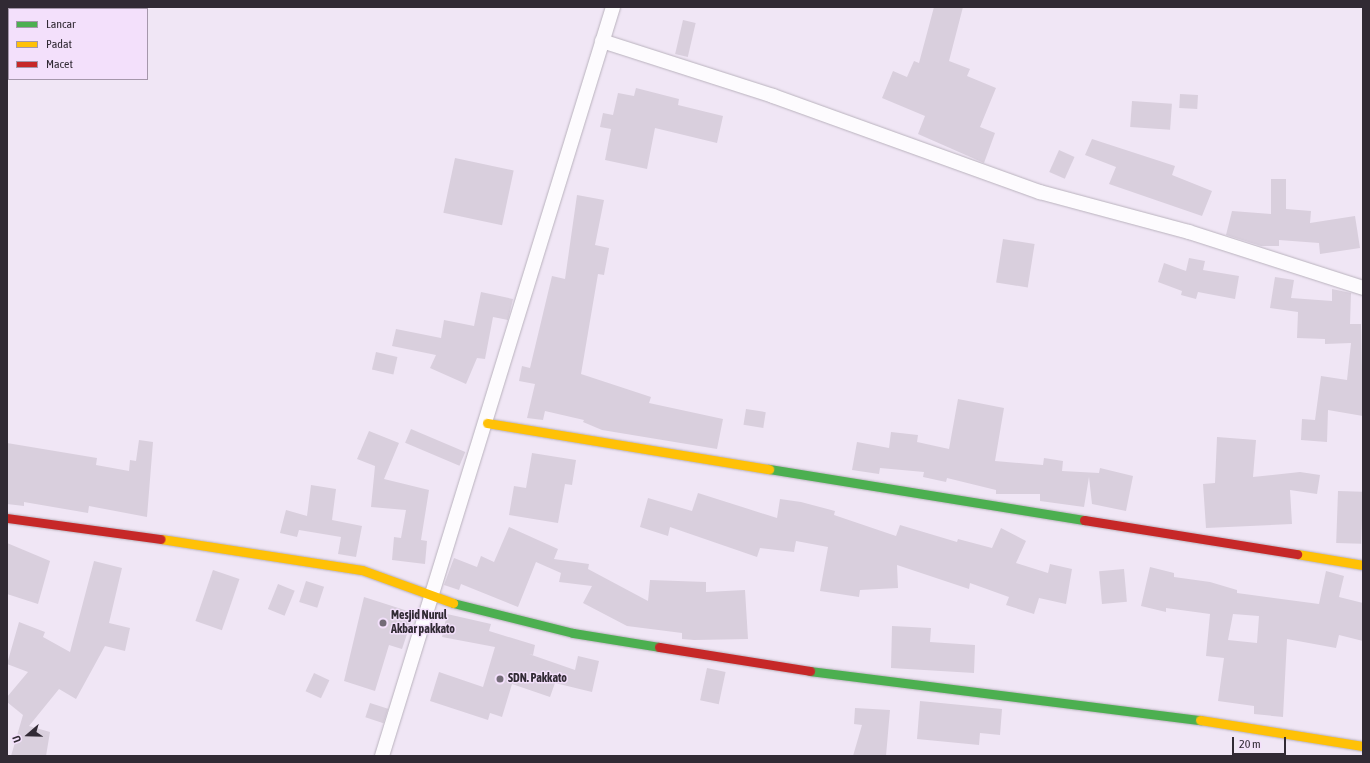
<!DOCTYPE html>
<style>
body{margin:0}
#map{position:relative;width:1370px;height:763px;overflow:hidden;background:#f0e6f5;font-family:"Asap Condensed",sans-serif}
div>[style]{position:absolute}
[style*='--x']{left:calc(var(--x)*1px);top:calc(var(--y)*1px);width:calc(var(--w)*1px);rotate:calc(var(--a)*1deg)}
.building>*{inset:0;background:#d9cfdd;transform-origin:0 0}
.roads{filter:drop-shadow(0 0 1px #b9b2bd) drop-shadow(0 0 1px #b9b2bd)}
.street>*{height:14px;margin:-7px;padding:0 7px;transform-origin:7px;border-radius:7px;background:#fdfbfe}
.fast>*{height:9px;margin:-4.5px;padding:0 4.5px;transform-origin:4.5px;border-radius:4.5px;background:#4caf50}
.slow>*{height:9px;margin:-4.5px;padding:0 4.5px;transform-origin:4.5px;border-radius:4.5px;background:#ffc107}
.jam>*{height:9px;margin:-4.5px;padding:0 4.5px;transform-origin:4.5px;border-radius:4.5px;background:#c62828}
.dots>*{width:11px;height:11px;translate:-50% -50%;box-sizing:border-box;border:2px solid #f3e0fb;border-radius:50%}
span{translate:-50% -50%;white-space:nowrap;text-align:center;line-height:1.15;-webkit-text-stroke:3px #f3e0fb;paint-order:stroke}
.poi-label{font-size:12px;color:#312a34;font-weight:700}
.left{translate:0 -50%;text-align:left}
.frame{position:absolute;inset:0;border:8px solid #312a34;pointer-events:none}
.legend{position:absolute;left:8px;top:8px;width:140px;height:72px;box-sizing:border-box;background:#f3e0fb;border:1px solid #a597ab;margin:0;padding:5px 7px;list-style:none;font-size:12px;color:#312a34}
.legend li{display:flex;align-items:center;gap:8px;height:20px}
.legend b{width:20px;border:1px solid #a597ab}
.north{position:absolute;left:8px;top:715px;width:40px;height:40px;-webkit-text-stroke:3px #f3e0fb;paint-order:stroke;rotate:250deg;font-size:11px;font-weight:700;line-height:16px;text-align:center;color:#312a34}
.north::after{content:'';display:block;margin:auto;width:14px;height:18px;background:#312a34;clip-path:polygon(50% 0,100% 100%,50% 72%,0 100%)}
.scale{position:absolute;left:1232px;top:737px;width:54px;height:18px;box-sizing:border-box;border:2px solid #312a34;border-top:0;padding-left:5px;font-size:12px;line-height:14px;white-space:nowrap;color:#312a34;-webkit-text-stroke:3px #f3e0fb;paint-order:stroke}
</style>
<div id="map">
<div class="building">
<div style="clip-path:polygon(934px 7px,963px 7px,949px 61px,970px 69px,967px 76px,996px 88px,980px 127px,995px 133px,984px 163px,918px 134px,925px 116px,882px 98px,893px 71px,907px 77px,914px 61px,919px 63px)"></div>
<div style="left:683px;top:20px;width:13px;height:35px;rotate:13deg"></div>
<div style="clip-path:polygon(636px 88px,679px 99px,678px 105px,723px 116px,717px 143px,655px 128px,647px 169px,605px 160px,611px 129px,600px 127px,603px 113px,613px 115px,618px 93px,634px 96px)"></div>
<div style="left:1180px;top:94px;width:18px;height:14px;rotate:3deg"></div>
<div style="left:1132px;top:101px;width:40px;height:26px;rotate:4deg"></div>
<div style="clip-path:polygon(1092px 139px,1175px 166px,1172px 175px,1212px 191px,1202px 216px,1109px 184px,1116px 167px,1085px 155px)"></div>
<div style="left:1059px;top:150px;width:17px;height:24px;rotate:24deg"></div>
<div style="left:455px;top:158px;width:60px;height:56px;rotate:12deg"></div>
<div style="clip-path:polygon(1271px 179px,1286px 179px,1286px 209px,1311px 211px,1310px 223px,1355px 216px,1360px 248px,1320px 254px,1319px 243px,1279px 240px,1279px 246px,1261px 246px,1226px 235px,1232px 211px,1271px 214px)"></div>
<div style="clip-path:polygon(577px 195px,604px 200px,595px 245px,609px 248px,604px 275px,598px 274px,581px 374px,651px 397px,649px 403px,723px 419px,717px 449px,602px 430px,583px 422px,584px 420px,545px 411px,543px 420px,527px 418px,535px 384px,519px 381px,522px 366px,530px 368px,552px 276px,565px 279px)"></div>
<div style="left:1003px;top:239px;width:32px;height:44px;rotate:9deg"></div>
<div style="clip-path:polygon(1189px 258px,1205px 261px,1203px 270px,1239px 276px,1235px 299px,1198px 292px,1196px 299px,1181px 295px,1182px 291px,1158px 282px,1164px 263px,1186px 271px)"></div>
<div style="clip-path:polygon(1275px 277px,1294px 280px,1291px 298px,1332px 301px,1332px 289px,1351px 293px,1350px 324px,1361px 324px,1363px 416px,1328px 410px,1327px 442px,1301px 440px,1302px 419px,1315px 420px,1321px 376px,1347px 380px,1351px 343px,1325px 344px,1325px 339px,1297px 338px,1298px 312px,1270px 308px)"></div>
<div style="clip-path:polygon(481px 292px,513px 299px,508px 320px,493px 317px,485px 359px,477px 358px,466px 384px,430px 368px,436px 355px,392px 346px,396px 329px,441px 338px,444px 320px,474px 326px)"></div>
<div style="left:376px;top:352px;width:22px;height:18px;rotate:13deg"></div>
<div style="clip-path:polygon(958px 399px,1004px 408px,995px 461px,1043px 465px,1044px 458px,1063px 461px,1062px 471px,1099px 473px,1100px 468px,1133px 476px,1126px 511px,1092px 504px,1089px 477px,1084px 507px,1040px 501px,1040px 494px,996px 494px,996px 490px,947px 478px,946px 482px,923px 477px,924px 472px,880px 468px,879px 474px,852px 470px,857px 442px,889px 448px,891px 432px,918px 435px,917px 442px,949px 449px)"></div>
<div style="left:746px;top:409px;width:20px;height:16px;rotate:9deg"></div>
<div style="left:411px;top:429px;width:59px;height:15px;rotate:23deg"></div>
<div style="clip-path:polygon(369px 431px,399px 443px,384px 479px,429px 490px,421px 540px,427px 541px,425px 564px,392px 560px,394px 537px,401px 538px,406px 510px,371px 507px,375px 466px,357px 459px)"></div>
<div style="clip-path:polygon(1217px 437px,1256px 440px,1253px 477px,1300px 472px,1320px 475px,1317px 494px,1290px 490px,1292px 524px,1206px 528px,1203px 484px,1215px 483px)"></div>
<div style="clip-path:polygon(139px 440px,153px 442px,147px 517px,89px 506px,88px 513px,24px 502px,24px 506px,7px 504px,7px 443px,97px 458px,96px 465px,129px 471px,130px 460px,136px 461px)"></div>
<div style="clip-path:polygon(532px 453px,576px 460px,572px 485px,565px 484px,558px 523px,509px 515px,514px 486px,526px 488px)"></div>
<div style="clip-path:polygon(311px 485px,336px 489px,332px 520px,362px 526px,356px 557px,338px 554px,341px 537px,299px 530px,297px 537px,280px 533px,286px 510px,307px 516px)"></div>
<div style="left:1338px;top:491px;width:25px;height:52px;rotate:2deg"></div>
<div style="clip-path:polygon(698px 493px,777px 518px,780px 499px,801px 502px,835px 511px,834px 515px,896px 536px,900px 525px,957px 542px,958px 539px,992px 548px,1001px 528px,1026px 541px,1016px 563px,1048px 573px,1050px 564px,1072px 569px,1066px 604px,1039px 598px,1034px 614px,1006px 605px,1009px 597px,970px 583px,969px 589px,897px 565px,898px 588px,860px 590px,859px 597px,820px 591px,828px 547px,796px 541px,794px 552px,760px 548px,757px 557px,670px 527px,668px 536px,640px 527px,648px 498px,692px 511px)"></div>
<div style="clip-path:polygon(509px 527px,558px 549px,554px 559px,589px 564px,588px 569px,648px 601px,650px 580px,706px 582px,706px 592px,745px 590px,748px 639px,694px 640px,682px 639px,682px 633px,627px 626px,583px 603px,592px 586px,559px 582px,561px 573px,536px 562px,518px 607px,461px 584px,459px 590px,444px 585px,454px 558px,477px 567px,481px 556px,494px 562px)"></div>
<div style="clip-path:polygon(7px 543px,50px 561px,38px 604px,7px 594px)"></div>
<div style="clip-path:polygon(94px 561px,122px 568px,109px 623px,130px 628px,125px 651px,105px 646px,76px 699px,59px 689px,29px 726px,50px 732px,46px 756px,11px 756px,23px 715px,7px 702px,7px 697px,28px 672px,7px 664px,19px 622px,45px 632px,43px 637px,70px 652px)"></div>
<div style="clip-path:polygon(evenodd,1150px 567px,1174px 573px,1174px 577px,1210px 582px,1237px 590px,1237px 593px,1319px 604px,1326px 571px,1344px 576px,1339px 597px,1363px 603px,1363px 641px,1339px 635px,1336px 648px,1287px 639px,1283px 717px,1254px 714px,1254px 706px,1218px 701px,1224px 658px,1206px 656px,1210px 614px,1166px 608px,1166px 612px,1141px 606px,1150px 567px,1233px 614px,1259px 616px,1257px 643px,1228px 640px,1233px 614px)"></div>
<div style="left:1124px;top:569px;width:33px;height:25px;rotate:85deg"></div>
<div style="left:213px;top:570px;width:28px;height:54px;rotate:19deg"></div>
<div style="left:306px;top:581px;width:19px;height:22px;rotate:18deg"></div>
<div style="left:278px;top:584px;width:18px;height:27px;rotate:22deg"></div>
<div style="clip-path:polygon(364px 597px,414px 613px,402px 649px,389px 645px,375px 691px,344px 681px)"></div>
<div style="clip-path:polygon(447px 614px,491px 624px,489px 631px,535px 645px,533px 655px,529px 654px,575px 670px,578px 656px,599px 661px,592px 692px,555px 683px,550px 697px,512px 684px,502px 717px,490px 713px,488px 720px,430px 701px,439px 672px,483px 687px,495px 647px,442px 637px)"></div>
<div style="clip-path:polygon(892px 626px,931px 628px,930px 642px,975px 645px,974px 673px,891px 668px)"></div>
<div style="left:707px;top:668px;width:19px;height:33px;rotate:12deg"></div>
<div style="left:314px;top:673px;width:17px;height:20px;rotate:25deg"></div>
<div style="clip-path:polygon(920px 701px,1002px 709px,1000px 735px,980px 733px,979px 745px,917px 739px)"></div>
<div style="left:370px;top:703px;width:19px;height:15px;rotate:18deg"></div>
<div style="clip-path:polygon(855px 708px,890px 710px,886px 756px,853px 756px,862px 725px,854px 724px)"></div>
</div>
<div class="roads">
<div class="street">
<div style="--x:602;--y:41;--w:180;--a:17.8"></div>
<div style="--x:773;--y:96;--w:284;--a:19.8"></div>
<div style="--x:1040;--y:192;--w:154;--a:15"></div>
<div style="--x:1189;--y:232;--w:183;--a:17.8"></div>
<div style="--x:382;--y:756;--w:784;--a:-72.86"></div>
</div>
<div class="fast">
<div style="--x:769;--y:469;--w:319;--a:9.2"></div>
<div style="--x:453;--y:603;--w:124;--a:14"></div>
<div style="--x:573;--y:633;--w:87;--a:9.2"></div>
<div style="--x:810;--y:671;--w:393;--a:7.2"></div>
</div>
<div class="slow">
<div style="--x:487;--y:423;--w:286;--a:9.3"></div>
<div style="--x:161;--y:539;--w:203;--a:8.8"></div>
<div style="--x:362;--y:570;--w:97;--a:19.9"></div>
<div style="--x:1297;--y:554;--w:67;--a:9.5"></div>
<div style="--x:1200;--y:720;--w:165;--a:9.1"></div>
</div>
<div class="jam">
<div style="--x:7;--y:518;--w:155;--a:7.8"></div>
<div style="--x:1084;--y:520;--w:216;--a:9.1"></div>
<div style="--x:659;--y:647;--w:153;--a:9"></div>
</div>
</div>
<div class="dots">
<div style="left:383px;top:623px;background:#746c78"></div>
<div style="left:500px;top:679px;background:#746c78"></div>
</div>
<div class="poi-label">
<span class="left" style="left:391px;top:623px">Mesjid Nurul<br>Akbar pakkato</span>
<span class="left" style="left:508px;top:679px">SDN. Pakkato</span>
</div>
<div class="frame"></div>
<ul class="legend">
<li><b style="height:5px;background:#4caf50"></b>Lancar</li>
<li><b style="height:5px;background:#ffc107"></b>Padat</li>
<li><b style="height:5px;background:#c62828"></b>Macet</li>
</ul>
<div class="north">U</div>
<div class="scale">20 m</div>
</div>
